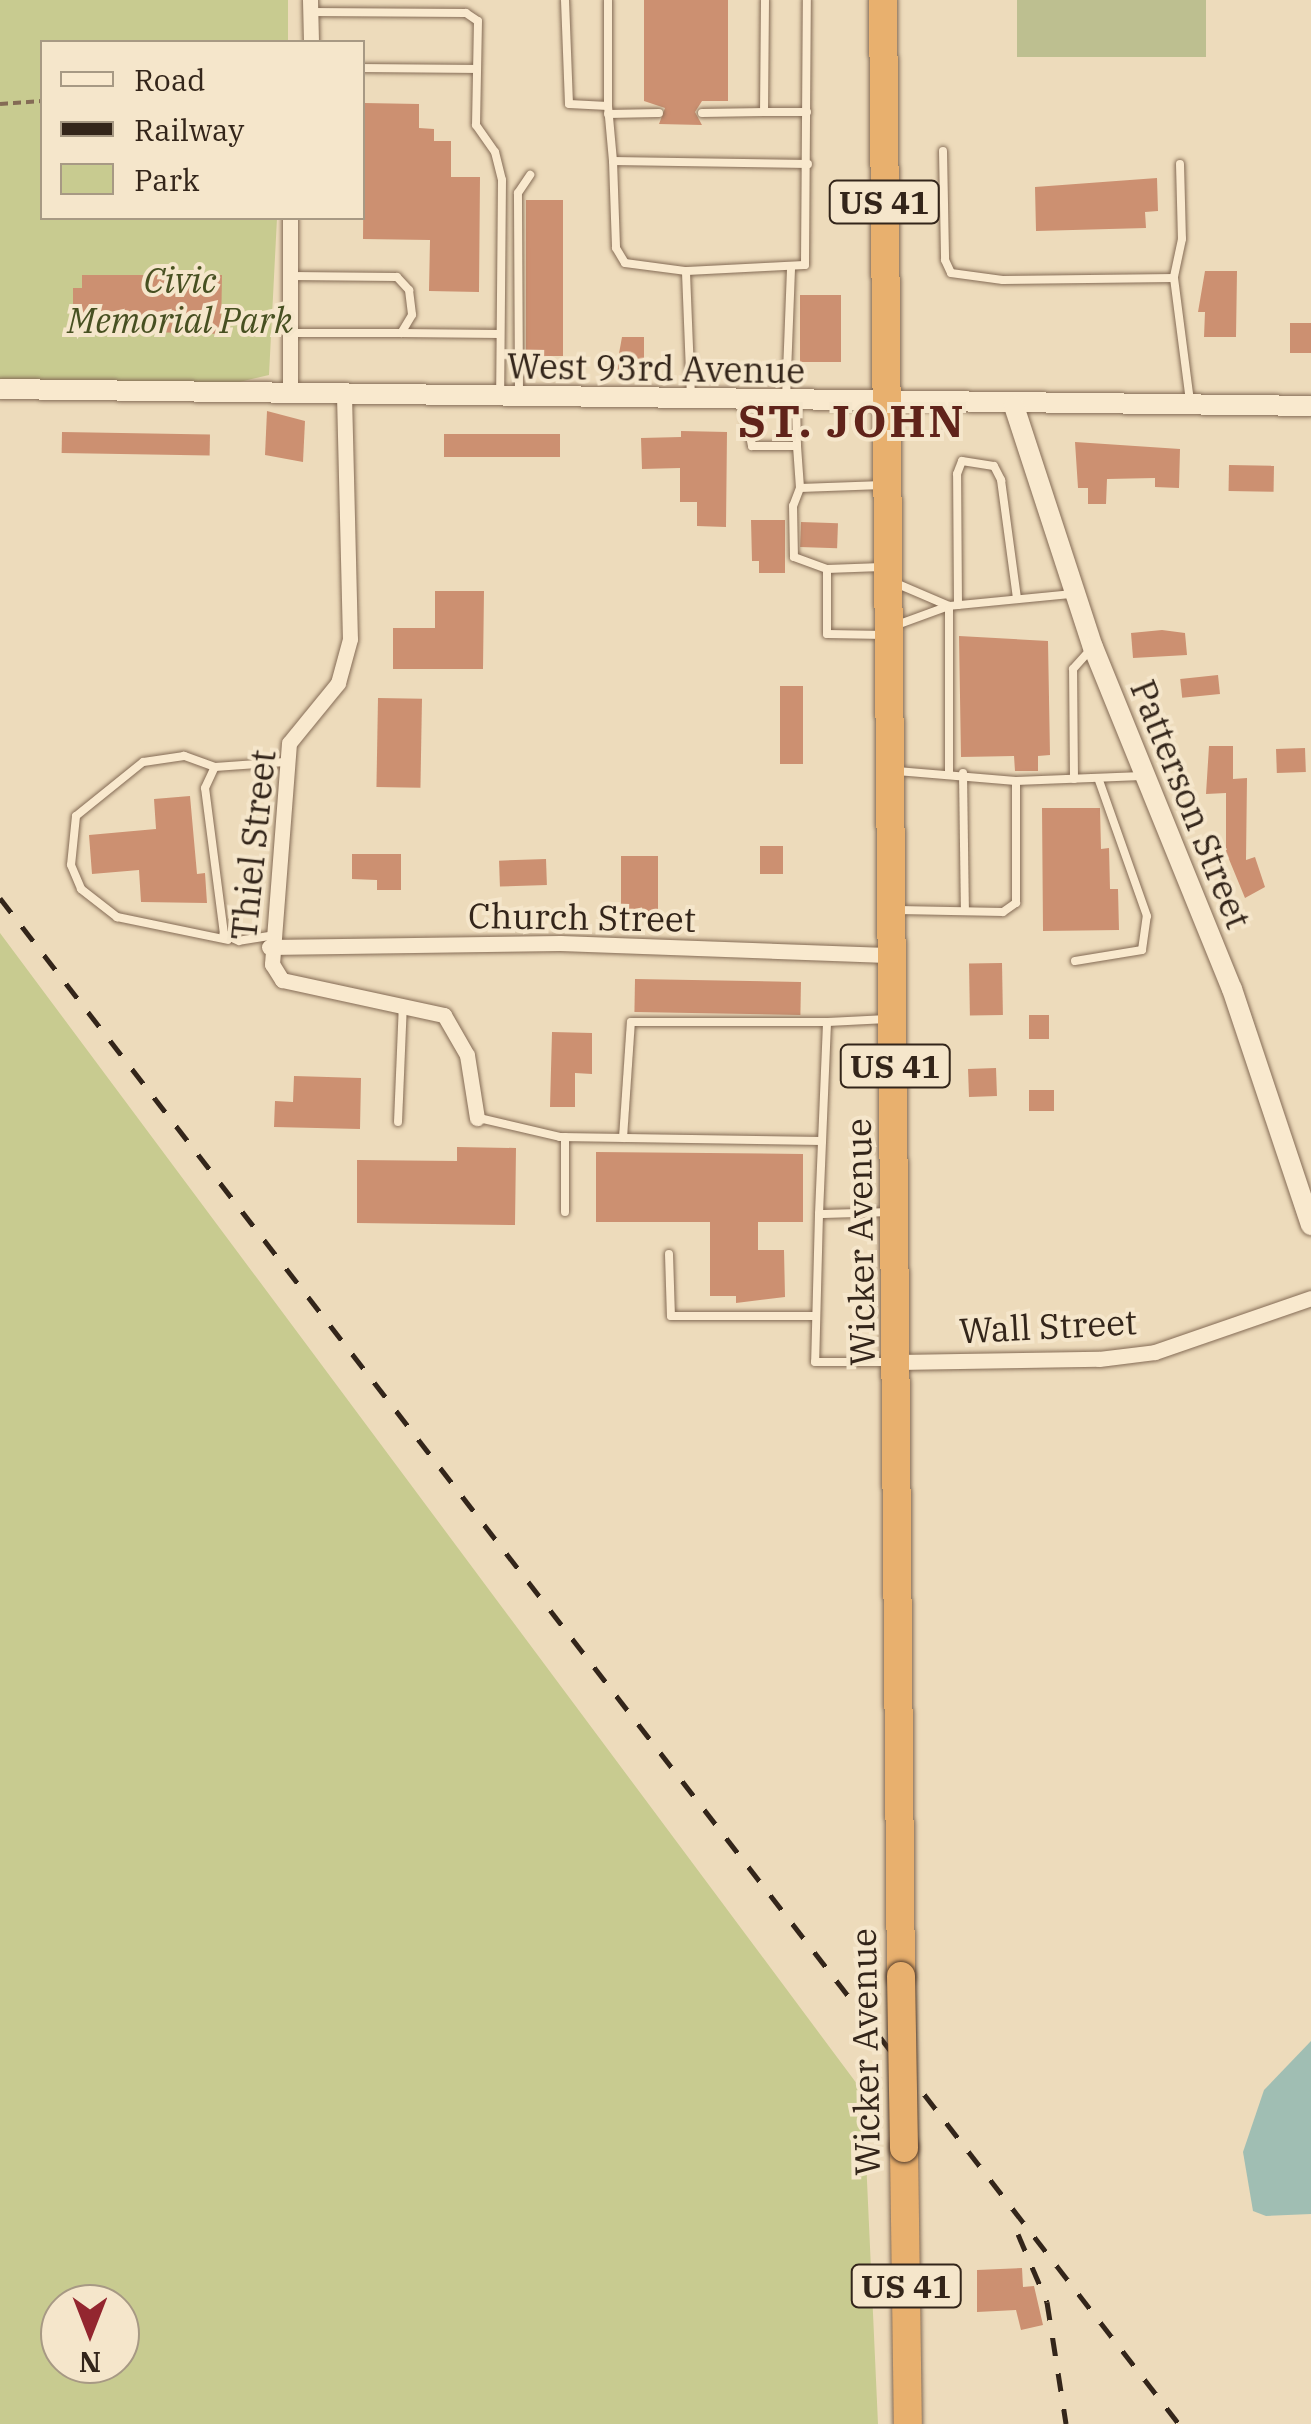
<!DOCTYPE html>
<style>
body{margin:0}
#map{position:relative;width:1311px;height:2424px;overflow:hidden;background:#eddbbb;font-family:"IBM Plex Serif",serif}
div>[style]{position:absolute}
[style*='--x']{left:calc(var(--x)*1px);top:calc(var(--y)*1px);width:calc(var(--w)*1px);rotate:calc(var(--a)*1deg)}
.green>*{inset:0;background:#c8cb90}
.cemetery>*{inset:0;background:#bdbf90;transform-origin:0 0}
.water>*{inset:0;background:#a0beb3}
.building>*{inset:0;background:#cc9071;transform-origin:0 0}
.path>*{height:4px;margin-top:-2px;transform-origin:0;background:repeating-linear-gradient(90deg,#846b55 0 8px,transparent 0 13px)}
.roads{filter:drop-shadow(0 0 2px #846b55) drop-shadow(0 0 2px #846b55)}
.service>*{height:8px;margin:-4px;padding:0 4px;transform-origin:4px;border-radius:4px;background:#f9e9ce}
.minor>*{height:15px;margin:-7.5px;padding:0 7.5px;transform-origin:7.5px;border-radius:7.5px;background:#f9e9ce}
.tertiary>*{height:20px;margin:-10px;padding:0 10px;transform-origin:10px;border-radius:10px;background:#f9e9ce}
.trunk>*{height:28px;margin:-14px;padding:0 14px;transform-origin:14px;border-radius:14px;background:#e8b06e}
.rail>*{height:5px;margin-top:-2.5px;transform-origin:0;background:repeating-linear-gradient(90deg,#33251a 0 18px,transparent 0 36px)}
.bridges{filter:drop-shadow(0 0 2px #513a2a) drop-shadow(0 0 2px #513a2a)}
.trunk-bridge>*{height:28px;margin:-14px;padding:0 14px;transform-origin:14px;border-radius:14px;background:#e8b06e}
span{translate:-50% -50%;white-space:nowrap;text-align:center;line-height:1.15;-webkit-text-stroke:8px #f5e6cb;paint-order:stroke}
.shield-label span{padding:2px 8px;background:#f5e6cb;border:2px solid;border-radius:8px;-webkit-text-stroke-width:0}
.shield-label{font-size:32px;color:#33251a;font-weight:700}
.park-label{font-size:35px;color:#475021;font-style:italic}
.street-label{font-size:35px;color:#33251a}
.district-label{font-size:45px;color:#60231a;font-weight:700;letter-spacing:2.5px}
.legend{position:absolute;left:40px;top:40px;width:325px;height:180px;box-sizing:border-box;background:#f5e6cb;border:2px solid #a79984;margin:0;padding:12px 18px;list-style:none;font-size:30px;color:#33251a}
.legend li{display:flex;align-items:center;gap:20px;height:50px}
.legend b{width:50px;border:2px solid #a79984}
.north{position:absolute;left:40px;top:2284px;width:100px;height:100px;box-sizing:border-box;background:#f5e6cb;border:2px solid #a79984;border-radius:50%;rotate:180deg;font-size:28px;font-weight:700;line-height:40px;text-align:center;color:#33251a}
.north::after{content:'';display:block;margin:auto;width:35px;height:45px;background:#93262f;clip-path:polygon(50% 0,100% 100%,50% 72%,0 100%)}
</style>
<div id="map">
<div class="green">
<div style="clip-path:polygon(0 0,288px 0,288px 42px,42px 42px,42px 218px,277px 218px,269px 375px,231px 384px,0 380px)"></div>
<div style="clip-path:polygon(evenodd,0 933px,863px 2092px,878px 2424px,0 2424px,0 933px,60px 2304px,120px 2304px,120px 2364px,60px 2364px,60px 2304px)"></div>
</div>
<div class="cemetery">
<div style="left:1017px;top:0;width:189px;height:57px"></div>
</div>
<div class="water">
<div style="clip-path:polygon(1311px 2041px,1311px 2214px,1266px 2216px,1253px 2211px,1243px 2152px,1264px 2090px)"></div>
</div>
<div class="building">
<div style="clip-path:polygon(644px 0,728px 0,728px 101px,702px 101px,695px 112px,702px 125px,659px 124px,665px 108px,644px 101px)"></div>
<div style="clip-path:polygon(364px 103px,419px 104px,419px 128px,434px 129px,434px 141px,451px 141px,451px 177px,480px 177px,479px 292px,429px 291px,430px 240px,363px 239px)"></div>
<div style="clip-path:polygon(1157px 178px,1158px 211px,1145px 212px,1146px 228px,1036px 231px,1035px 187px)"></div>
<div style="left:526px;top:200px;width:37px;height:156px"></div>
<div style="clip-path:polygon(1205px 271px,1237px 271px,1236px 337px,1204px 337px,1205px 312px,1198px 312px)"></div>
<div style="clip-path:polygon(82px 275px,222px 275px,221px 334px,81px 330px,81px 316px,73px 316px,73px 288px,82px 288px)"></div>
<div style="left:841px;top:295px;width:67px;height:41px;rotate:90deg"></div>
<div style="left:1290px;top:323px;width:21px;height:30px"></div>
<div style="clip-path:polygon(622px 337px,644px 337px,644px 370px,616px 370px)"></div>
<div style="clip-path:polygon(267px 411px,305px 421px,303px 462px,265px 455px)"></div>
<div style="clip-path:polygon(681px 431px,727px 432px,726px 527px,697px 526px,697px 502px,680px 502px,680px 468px,642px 469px,641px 438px,681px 437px)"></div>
<div style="left:62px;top:432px;width:148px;height:21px;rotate:1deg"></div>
<div style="left:444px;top:434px;width:116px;height:23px"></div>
<div style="clip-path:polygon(1075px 442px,1180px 449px,1179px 488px,1155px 487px,1155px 478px,1107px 479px,1106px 504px,1088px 504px,1088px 488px,1078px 488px)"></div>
<div style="left:1229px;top:465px;width:45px;height:26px;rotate:1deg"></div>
<div style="clip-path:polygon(751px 520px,785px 520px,785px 573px,759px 573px,759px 561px,752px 561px)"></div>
<div style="left:801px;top:522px;width:37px;height:25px;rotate:2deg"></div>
<div style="clip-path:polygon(435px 591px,484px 591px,483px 669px,393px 669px,393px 628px,435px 628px)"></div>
<div style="clip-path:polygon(1162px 630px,1185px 633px,1187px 655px,1133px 658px,1131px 633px)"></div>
<div style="clip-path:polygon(959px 636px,1048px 641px,1050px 755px,1038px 756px,1038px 771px,1015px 771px,1014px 756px,961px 757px)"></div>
<div style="left:1218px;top:675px;width:19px;height:38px;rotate:84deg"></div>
<div style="left:780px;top:686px;width:23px;height:78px"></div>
<div style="left:378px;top:698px;width:44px;height:89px;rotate:1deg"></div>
<div style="clip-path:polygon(1209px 746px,1233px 746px,1233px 779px,1247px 778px,1246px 860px,1255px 857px,1265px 887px,1245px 898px,1226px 852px,1226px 793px,1206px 794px)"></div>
<div style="left:1305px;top:748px;width:24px;height:29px;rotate:88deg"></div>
<div style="clip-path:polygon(190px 796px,197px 874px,205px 873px,207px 903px,141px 902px,139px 870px,92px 874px,89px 835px,156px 829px,154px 799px)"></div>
<div style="clip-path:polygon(1042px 808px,1100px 808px,1101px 849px,1109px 848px,1110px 889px,1118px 889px,1119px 930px,1043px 931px)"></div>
<div style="left:783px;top:846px;width:28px;height:23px;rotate:90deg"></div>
<div style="clip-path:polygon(352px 854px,401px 854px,401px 890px,377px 890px,377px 880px,352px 879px)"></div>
<div style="left:621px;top:856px;width:37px;height:56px"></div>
<div style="left:546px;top:859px;width:26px;height:47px;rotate:88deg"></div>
<div style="left:1002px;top:963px;width:52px;height:33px;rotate:89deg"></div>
<div style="left:635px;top:979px;width:166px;height:33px;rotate:1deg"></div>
<div style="left:1029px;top:1015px;width:20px;height:24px"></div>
<div style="clip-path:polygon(552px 1032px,592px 1033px,592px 1074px,575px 1073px,575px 1107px,550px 1107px)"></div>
<div style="left:996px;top:1068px;width:28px;height:28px;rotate:88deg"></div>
<div style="clip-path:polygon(294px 1076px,361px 1078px,360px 1129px,274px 1127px,275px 1101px,293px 1102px)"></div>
<div style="left:1029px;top:1090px;width:25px;height:21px"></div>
<div style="clip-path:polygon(457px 1147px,516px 1148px,515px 1225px,357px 1223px,357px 1160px,457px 1161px)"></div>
<div style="clip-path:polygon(596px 1152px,803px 1154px,803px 1222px,758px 1222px,758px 1250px,784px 1250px,785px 1297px,736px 1303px,736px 1296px,710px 1296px,710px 1222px,596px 1222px)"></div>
<div style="clip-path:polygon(1022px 2268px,1023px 2287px,1034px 2286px,1043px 2325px,1021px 2330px,1016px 2310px,977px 2312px,977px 2270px)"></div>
</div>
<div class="path">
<div style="--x:0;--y:104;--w:42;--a:-4.1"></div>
</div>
<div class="roads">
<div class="service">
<div style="--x:565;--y:0;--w:104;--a:87.8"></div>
<div style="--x:569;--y:104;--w:39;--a:3"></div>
<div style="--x:608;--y:106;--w:55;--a:84.8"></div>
<div style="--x:613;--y:161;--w:195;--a:0.9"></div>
<div style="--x:765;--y:0;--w:112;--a:90.5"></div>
<div style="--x:764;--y:112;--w:43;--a:0"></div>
<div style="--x:311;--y:12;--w:155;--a:0.4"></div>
<div style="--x:466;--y:13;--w:14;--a:34"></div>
<div style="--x:478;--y:21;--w:104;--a:91.1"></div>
<div style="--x:476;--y:125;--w:33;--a:55"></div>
<div style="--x:495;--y:152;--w:29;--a:76"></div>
<div style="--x:502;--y:180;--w:216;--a:90.5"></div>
<div style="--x:362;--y:68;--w:115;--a:0.5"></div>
<div style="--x:608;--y:106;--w:106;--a:-90"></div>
<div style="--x:702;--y:113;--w:62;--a:-0.9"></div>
<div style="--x:608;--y:114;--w:51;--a:-1.1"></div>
<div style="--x:943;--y:151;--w:109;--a:88.9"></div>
<div style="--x:945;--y:260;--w:14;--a:65"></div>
<div style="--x:951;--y:273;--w:52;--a:7.7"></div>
<div style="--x:1003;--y:280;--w:171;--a:-0.7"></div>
<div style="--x:613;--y:161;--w:87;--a:88"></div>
<div style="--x:616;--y:248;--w:17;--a:59"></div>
<div style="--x:625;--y:263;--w:62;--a:7.5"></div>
<div style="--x:1180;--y:164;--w:75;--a:88.5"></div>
<div style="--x:1182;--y:239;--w:40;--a:102"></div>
<div style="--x:1174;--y:278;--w:125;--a:82.6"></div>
<div style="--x:291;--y:276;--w:106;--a:0.5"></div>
<div style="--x:397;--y:277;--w:18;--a:47"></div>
<div style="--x:409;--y:290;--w:25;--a:83"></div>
<div style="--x:412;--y:315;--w:21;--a:121"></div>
<div style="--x:401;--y:333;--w:110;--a:180"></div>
<div style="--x:401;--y:333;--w:99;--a:0.6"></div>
<div style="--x:519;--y:392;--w:199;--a:-90.3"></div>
<div style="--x:518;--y:193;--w:22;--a:-56"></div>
<div style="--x:691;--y:397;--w:126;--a:-92.3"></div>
<div style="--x:686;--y:271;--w:119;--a:-2.9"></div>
<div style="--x:805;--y:265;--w:265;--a:-89.6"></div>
<div style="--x:786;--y:399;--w:133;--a:-87.8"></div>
<div style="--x:743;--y:402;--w:45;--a:78.4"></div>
<div style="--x:752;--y:446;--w:45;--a:0"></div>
<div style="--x:797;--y:446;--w:43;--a:-91.3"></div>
<div style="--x:797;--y:446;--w:42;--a:85.9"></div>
<div style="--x:800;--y:488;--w:83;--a:-2.1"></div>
<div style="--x:800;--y:488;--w:19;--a:111"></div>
<div style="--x:793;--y:506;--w:51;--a:88.9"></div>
<div style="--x:794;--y:557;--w:35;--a:20"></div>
<div style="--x:827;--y:569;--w:55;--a:-2.1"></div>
<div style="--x:827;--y:569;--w:65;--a:90"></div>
<div style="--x:827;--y:634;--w:58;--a:1"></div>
<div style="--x:893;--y:582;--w:61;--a:23.2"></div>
<div style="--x:958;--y:605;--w:131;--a:-90.4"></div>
<div style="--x:957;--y:474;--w:14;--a:-69"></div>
<div style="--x:962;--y:461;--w:32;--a:9"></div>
<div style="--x:994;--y:466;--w:16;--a:63"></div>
<div style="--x:1001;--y:480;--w:120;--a:82.3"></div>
<div style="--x:949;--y:606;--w:167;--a:90"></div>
<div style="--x:894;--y:626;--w:59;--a:-20"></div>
<div style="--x:949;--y:606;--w:123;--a:-5.6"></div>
<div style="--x:215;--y:767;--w:33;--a:-160"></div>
<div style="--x:184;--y:756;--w:41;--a:171.7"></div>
<div style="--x:143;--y:762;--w:86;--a:141.1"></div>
<div style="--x:76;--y:816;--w:49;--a:95.8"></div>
<div style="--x:71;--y:865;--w:26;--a:67"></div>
<div style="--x:81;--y:889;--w:46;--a:37.9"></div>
<div style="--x:117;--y:917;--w:113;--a:11.7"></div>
<div style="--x:897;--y:771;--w:119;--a:4.8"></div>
<div style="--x:1016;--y:781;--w:126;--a:-2.3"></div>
<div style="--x:963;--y:773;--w:138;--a:89.2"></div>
<div style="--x:1074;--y:779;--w:110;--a:-90.5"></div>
<div style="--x:1073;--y:669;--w:25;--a:-48"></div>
<div style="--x:898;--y:910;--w:105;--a:1.1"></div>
<div style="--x:1003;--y:912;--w:16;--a:-35"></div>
<div style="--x:1016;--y:903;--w:122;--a:-90"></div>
<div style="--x:269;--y:936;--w:30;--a:171"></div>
<div style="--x:239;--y:941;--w:17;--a:-155"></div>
<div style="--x:224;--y:934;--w:147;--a:-97.4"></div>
<div style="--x:205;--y:788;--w:23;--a:-65"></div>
<div style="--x:215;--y:767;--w:70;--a:-4.1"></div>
<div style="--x:1075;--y:961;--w:68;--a:-9.3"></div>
<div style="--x:1142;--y:950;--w:34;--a:-82"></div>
<div style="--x:1147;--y:916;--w:146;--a:-109.5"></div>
<div style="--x:479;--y:1118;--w:83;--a:13.2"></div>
<div style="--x:560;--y:1137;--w:262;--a:0.9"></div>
<div style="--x:398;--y:1122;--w:117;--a:-87.6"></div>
<div style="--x:565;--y:1137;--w:75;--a:90"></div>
<div style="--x:623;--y:1138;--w:116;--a:-86.1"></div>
<div style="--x:631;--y:1022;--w:196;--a:0"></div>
<div style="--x:887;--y:1212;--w:68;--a:178.3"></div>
<div style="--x:819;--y:1214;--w:192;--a:-87.6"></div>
<div style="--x:827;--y:1022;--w:61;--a:-2.8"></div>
<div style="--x:819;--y:1214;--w:148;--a:91.5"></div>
<div style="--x:815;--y:1362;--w:74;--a:0"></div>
<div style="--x:669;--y:1254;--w:62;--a:88.2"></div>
<div style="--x:671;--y:1316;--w:145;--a:0"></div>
</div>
<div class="minor">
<div style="--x:310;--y:0;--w:42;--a:88.6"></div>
<div style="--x:290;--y:393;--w:175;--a:-90"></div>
<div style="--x:344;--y:395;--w:244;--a:88.6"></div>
<div style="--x:350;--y:639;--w:46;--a:105.3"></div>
<div style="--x:338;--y:683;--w:77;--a:129.2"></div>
<div style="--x:289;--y:743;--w:222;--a:94.4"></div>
<div style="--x:272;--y:964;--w:19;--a:58"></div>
<div style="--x:282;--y:980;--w:166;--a:12.2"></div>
<div style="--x:444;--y:1015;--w:46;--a:60.1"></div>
<div style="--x:467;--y:1055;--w:64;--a:81"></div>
<div style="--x:269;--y:947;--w:291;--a:-0.8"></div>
<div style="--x:560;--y:943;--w:334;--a:2.1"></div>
<div style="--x:898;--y:1362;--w:201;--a:-0.9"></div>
<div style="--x:1099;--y:1359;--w:56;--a:-7.1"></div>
<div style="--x:1155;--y:1352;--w:165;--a:-19.1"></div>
</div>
<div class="tertiary">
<div style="--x:0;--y:389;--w:1311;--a:0.74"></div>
<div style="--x:1014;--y:406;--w:254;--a:71.9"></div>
<div style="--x:1093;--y:647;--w:369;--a:67.9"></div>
<div style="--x:1232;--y:989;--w:249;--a:71.5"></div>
</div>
<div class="trunk">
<div style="--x:883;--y:0;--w:1976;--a:89.48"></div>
<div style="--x:904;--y:2148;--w:276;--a:89.2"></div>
</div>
</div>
<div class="rail">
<div style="--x:0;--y:898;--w:1928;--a:52.31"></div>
<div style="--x:1018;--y:2234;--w:74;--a:66.9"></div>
<div style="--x:1047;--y:2302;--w:123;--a:81.1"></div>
</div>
<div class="bridges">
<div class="trunk-bridge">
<div style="--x:901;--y:1976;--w:172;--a:89"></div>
</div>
</div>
<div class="shield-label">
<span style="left:884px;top:202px">US 41</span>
<span style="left:895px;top:1066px">US 41</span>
<span style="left:906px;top:2286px">US 41</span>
</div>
<div class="park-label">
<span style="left:180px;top:300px">Civic<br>Memorial Park</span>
</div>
<div class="street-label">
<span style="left:656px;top:368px;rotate:1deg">West 93rd Avenue</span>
<span style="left:1191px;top:804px;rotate:68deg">Patterson Street</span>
<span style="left:253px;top:845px;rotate:-84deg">Thiel Street</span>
<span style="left:582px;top:917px;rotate:1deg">Church Street</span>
<span style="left:860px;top:1242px;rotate:-91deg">Wicker Avenue</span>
<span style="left:1048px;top:1326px;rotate:-3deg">Wall Street</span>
<span style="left:865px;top:2052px;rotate:-91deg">Wicker Avenue</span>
</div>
<div class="district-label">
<span style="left:852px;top:421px">ST. JOHN</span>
</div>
<ul class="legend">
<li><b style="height:12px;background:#f9e9ce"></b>Road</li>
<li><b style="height:12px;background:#33251a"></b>Railway</li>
<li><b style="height:28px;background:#c8cb90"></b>Park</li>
</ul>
<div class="north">N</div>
</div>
